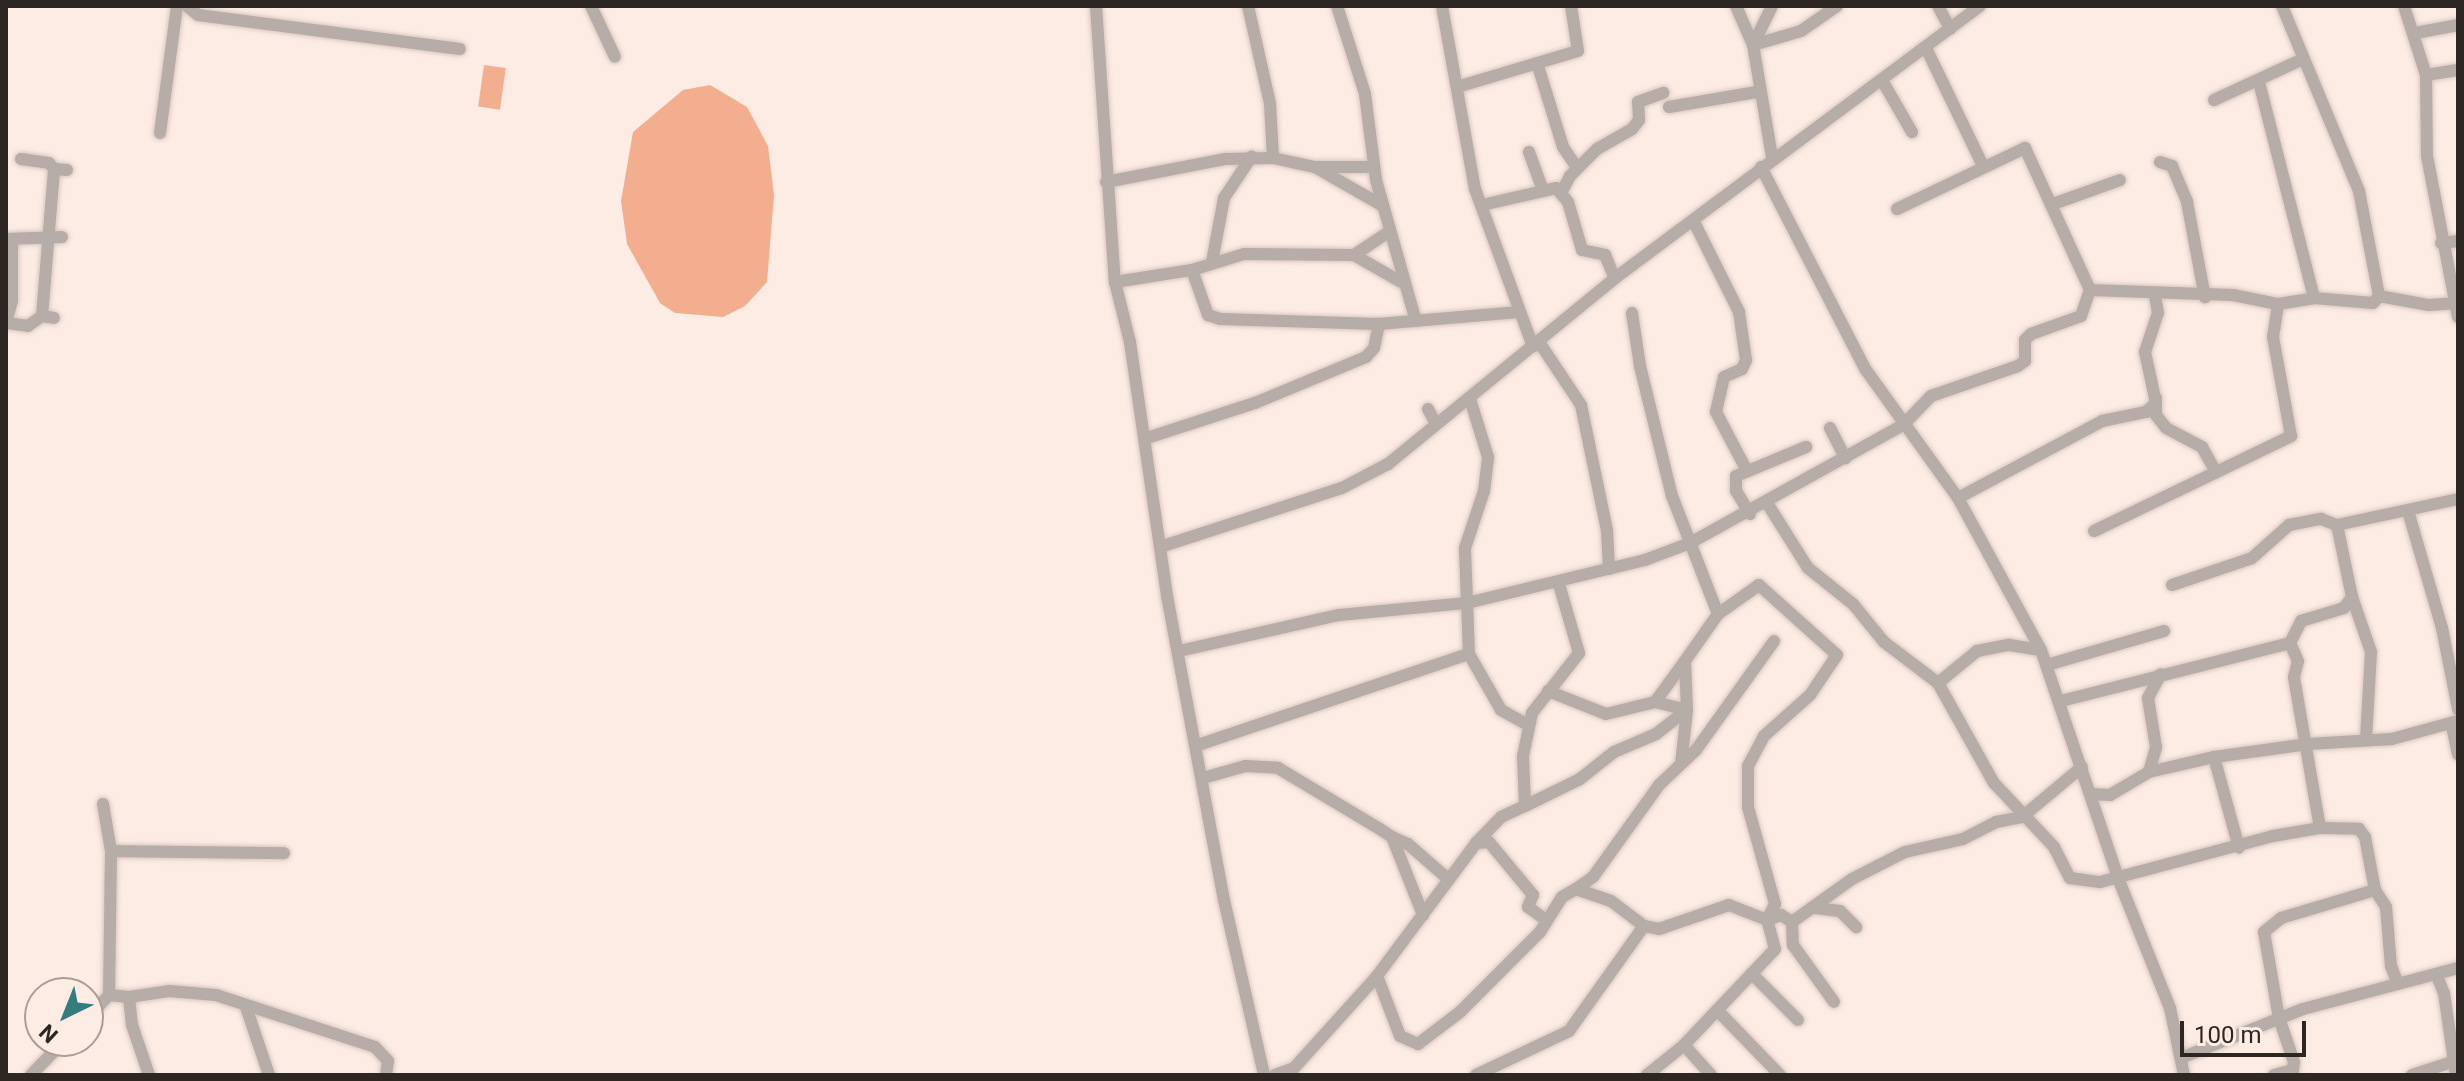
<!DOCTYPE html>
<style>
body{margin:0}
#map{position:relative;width:2464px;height:1081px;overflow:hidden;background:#fdece4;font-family:Roboto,sans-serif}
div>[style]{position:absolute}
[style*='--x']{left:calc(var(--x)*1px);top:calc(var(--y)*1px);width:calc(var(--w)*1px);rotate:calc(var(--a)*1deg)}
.green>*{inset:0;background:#f2ae8e;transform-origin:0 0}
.roads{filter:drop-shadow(0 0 2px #d8c8c1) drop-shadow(0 0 2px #d8c8c1)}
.minor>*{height:12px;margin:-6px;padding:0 6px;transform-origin:6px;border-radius:6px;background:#b6aca8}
span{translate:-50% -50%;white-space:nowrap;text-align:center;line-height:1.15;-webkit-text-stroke:8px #fdece4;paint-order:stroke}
.frame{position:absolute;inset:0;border:8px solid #2e2623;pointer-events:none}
.north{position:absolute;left:24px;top:977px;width:80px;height:80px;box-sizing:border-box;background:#fdece4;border:2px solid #aa9d97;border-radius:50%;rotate:223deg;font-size:22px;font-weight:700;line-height:32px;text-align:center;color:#2e2623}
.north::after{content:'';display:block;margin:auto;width:28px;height:36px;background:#347d7e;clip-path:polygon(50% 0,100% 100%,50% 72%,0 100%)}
.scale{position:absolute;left:2180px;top:1021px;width:126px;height:36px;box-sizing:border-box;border:4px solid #2e2623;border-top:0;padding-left:10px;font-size:24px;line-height:28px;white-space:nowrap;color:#2e2623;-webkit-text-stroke:6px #fdece4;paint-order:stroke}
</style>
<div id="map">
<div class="green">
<div style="left:484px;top:65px;width:22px;height:42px;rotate:8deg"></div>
<div style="clip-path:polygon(710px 85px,747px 107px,768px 146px,774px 195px,767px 282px,745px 306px,723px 317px,675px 313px,660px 303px,627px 244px,621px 201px,633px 132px,683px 90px)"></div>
</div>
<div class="roads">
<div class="minor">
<div style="--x:187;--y:6;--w:14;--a:39"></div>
<div style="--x:198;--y:15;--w:264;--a:7.4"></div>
<div style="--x:591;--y:6;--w:56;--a:64.8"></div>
<div style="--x:1096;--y:6;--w:277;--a:86.1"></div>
<div style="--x:1115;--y:282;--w:62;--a:76"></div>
<div style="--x:1130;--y:342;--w:257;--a:81.7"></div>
<div style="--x:1167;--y:596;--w:309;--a:79.4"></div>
<div style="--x:1224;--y:900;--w:180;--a:77.1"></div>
<div style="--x:1248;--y:6;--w:100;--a:77.3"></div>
<div style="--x:1270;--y:104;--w:54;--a:86.8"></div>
<div style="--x:1337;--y:6;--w:92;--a:72.3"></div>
<div style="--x:1365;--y:94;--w:87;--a:82.7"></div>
<div style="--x:1376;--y:180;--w:143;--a:74.2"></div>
<div style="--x:1442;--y:6;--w:186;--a:79.8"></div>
<div style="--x:1475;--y:189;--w:168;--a:69.8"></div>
<div style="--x:1736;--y:6;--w:43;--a:66.4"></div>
<div style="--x:1753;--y:45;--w:50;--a:-16.3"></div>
<div style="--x:1801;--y:31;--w:44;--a:-34.8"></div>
<div style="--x:1938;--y:6;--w:26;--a:62"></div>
<div style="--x:2282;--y:6;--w:200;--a:67.4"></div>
<div style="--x:2359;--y:191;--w:107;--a:79.2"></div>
<div style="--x:2404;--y:6;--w:72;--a:72.3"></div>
<div style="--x:2426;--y:75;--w:81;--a:89.3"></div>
<div style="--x:2427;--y:156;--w:164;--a:79.1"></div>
<div style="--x:2415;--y:33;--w:44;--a:-10.5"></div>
<div style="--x:1926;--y:48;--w:131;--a:64.2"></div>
<div style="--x:1538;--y:66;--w:85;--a:72.8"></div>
<div style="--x:1563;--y:147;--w:25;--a:56"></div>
<div style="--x:2426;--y:75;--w:32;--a:-9"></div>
<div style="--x:1883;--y:82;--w:58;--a:59.9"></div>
<div style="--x:2259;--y:82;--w:223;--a:75.7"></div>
<div style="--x:1457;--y:87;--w:126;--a:-16.6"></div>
<div style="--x:1578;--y:51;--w:46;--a:-98.8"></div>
<div style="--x:2214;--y:100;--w:98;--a:-24.7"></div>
<div style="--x:1669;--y:107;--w:89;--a:-9.7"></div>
<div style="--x:160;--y:133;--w:128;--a:-82.4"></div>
<div style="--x:1529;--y:152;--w:37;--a:70"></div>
<div style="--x:1772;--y:157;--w:114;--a:-99.6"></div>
<div style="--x:1753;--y:45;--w:43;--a:-64"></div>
<div style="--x:21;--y:159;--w:28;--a:8"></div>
<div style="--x:49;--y:163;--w:8;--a:50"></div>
<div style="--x:2160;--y:162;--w:13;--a:18"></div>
<div style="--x:2172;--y:166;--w:39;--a:67"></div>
<div style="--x:2187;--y:202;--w:97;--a:79.3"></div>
<div style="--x:1315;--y:167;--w:59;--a:0"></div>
<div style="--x:1761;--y:167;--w:229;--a:62.7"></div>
<div style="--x:1866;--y:370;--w:158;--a:54.3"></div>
<div style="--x:1958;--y:498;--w:173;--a:61.4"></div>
<div style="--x:2041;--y:650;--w:241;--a:71.3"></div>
<div style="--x:2118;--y:878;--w:140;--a:68.2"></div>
<div style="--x:2170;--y:1008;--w:68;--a:78.2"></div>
<div style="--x:1106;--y:182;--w:122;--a:-10.9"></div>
<div style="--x:1226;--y:159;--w:47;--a:-1.2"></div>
<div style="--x:1273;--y:158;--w:43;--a:12.1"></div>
<div style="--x:1315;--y:167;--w:78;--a:29.8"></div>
<div style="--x:1561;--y:193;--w:19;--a:-62"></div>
<div style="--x:1570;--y:176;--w:38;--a:-45"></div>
<div style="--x:1597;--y:149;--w:40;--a:-29.7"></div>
<div style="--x:1632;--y:129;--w:11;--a:-52"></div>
<div style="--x:1639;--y:120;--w:18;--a:-93"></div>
<div style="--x:1638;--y:102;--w:27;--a:-20"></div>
<div style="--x:2053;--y:204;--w:71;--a:-19.7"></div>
<div style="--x:1482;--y:205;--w:76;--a:-12.9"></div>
<div style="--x:1556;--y:188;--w:18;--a:49"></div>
<div style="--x:1568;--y:202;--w:50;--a:73.7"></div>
<div style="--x:1582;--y:250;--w:24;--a:12"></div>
<div style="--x:1605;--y:255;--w:25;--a:67"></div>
<div style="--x:1897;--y:209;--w:142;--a:-25.5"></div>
<div style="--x:2025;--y:148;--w:156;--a:65.4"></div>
<div style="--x:2090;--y:290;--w:143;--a:2"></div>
<div style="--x:2233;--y:295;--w:46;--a:11.3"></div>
<div style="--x:2278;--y:304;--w:36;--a:-9"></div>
<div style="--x:2314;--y:298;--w:59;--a:4.8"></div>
<div style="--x:2373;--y:303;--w:9;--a:-49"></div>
<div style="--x:2379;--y:296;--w:51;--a:10.2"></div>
<div style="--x:2429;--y:305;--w:29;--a:-4"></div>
<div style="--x:1694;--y:222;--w:101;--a:63.4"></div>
<div style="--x:1739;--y:312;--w:49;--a:81.7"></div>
<div style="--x:1746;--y:360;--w:10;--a:114"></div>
<div style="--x:1742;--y:369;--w:20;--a:156"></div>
<div style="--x:1724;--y:377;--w:36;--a:103"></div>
<div style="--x:1716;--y:412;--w:67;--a:62.3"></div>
<div style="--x:6;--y:239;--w:56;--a:-2"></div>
<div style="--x:2441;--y:243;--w:17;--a:-7"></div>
<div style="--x:1354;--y:255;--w:54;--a:29.9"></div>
<div style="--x:1212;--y:262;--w:65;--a:-79.4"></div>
<div style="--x:1224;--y:198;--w:50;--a:-56.3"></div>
<div style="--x:1192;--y:270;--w:48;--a:70.4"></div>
<div style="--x:1208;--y:315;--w:13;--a:18"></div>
<div style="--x:1220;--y:319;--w:159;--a:1.8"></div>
<div style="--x:1379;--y:324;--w:140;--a:-4.9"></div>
<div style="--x:1115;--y:282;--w:78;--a:-8.9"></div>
<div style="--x:1192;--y:270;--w:54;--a:-17.1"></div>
<div style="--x:1244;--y:254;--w:110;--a:0.5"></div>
<div style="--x:1354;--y:255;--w:43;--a:-33.7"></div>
<div style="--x:1632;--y:313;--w:54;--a:81.4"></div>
<div style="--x:1640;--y:366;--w:134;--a:76.2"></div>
<div style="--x:1672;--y:496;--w:127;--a:68.7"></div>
<div style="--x:42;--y:316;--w:147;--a:-85.3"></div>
<div style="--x:54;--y:169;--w:13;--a:4"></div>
<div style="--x:6;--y:323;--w:23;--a:-75"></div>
<div style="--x:12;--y:301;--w:61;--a:-90"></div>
<div style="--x:7;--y:323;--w:21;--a:8"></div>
<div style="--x:28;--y:326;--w:17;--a:-36"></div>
<div style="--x:42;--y:316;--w:12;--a:9"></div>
<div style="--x:1539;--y:342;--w:76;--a:56.3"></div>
<div style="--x:1581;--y:405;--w:128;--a:78.3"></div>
<div style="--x:1607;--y:530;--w:39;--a:87"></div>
<div style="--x:2156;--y:398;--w:17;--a:90"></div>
<div style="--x:2156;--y:415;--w:16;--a:52"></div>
<div style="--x:2166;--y:428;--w:41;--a:27.8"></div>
<div style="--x:2202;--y:447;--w:29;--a:61"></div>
<div style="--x:1428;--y:409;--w:17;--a:62"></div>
<div style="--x:1830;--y:428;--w:34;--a:63"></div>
<div style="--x:1147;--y:438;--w:114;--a:-18"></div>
<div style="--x:1255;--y:403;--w:120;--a:-22.5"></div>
<div style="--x:1366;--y:357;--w:12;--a:-48"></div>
<div style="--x:1374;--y:348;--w:25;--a:-78"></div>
<div style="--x:1958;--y:498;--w:163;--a:-28.1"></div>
<div style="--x:2102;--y:421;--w:45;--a:-11.6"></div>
<div style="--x:2146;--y:412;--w:13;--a:-42"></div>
<div style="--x:2156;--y:403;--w:52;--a:-102.2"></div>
<div style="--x:2145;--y:352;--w:41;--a:-71.6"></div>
<div style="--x:2158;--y:313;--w:17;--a:-100"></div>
<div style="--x:1767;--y:503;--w:77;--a:57.8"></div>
<div style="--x:1808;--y:568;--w:58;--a:38.7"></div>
<div style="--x:1853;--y:604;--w:49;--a:50.8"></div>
<div style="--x:1884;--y:642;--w:68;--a:37.2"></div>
<div style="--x:1938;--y:683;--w:115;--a:60.8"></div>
<div style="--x:1994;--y:783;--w:88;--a:46.8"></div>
<div style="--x:2054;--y:847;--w:35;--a:63"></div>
<div style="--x:2070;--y:878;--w:30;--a:8"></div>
<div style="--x:2100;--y:882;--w:179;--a:-14.9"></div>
<div style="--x:2273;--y:836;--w:48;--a:-9.7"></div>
<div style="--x:2320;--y:828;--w:39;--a:1"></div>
<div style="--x:2359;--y:829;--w:10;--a:53"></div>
<div style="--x:2365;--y:837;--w:54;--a:79.3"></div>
<div style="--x:2375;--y:890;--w:20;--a:57"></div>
<div style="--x:2386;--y:907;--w:59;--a:85.2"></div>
<div style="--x:2391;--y:966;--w:19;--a:69"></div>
<div style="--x:2408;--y:511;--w:122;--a:73.8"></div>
<div style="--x:2442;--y:628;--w:83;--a:78.8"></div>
<div style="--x:1750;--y:514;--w:27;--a:-121"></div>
<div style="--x:1736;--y:491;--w:15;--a:-90"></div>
<div style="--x:1736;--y:476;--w:76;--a:-22.5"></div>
<div style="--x:2337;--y:525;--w:74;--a:78.2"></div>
<div style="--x:2352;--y:597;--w:58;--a:70.9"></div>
<div style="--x:2371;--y:652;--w:88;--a:93.3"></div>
<div style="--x:2094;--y:531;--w:219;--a:-25.7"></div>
<div style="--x:2291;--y:436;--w:101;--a:-100.3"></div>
<div style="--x:2273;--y:337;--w:33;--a:-81"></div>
<div style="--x:1160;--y:547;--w:191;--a:-18"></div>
<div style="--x:1342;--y:488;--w:52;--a:-27.6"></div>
<div style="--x:1388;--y:464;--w:293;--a:-39.3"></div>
<div style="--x:1615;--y:278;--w:455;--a:-36.7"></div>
<div style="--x:2172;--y:585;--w:84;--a:-18.6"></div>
<div style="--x:2252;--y:558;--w:50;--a:-41.7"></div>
<div style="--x:2289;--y:525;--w:33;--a:-11"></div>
<div style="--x:2321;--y:519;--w:17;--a:21"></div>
<div style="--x:2337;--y:525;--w:124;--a:-12.1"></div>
<div style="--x:1179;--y:651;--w:164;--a:-12.7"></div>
<div style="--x:1339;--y:615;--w:129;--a:-5.4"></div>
<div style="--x:1467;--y:603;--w:183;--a:-13.6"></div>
<div style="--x:1645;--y:560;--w:48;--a:-20.7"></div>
<div style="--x:1690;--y:543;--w:244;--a:-29"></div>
<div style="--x:1903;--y:425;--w:40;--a:-46"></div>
<div style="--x:1931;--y:396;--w:92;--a:-19"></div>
<div style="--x:2018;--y:366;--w:9;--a:-36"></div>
<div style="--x:2025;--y:361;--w:21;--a:-90"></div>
<div style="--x:2025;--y:340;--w:8;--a:-45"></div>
<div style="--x:2031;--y:334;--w:53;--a:-19.8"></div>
<div style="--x:2081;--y:316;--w:28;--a:-71"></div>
<div style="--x:1469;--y:654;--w:64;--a:60.3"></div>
<div style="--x:1501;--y:710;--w:31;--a:29"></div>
<div style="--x:2047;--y:665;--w:122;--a:-16.2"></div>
<div style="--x:1938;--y:683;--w:50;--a:-39.4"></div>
<div style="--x:1977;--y:651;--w:33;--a:-11"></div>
<div style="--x:2009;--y:645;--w:32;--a:9"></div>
<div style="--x:1548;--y:691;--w:62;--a:21.6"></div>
<div style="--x:1606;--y:714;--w:50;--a:-13.8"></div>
<div style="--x:1655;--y:702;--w:51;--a:-53.8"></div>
<div style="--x:2061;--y:701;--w:236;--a:-14.2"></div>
<div style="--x:2452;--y:726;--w:29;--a:78"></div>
<div style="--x:1198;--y:745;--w:286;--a:-18.6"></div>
<div style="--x:1469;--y:654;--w:106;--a:-92.2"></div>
<div style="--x:1465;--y:548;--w:60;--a:-71.6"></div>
<div style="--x:1484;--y:491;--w:34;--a:-83"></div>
<div style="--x:1488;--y:457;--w:61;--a:-107.2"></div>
<div style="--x:2214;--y:757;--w:94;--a:74.6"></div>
<div style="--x:2149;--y:772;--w:26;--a:-74"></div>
<div style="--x:2156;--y:747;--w:50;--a:-99.3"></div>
<div style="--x:2148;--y:698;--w:27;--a:-62"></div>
<div style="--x:1203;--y:778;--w:44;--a:-15.9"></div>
<div style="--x:1245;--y:766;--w:33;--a:3"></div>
<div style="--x:1278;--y:768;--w:119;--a:30.9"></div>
<div style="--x:1380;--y:829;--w:14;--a:34"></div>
<div style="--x:1392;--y:837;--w:84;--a:68.3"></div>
<div style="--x:2091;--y:794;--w:19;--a:3"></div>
<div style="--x:2110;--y:795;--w:45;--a:-30.5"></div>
<div style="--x:2149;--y:772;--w:67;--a:-13"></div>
<div style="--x:2214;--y:757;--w:95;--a:-7.9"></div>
<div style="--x:2308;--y:744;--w:84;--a:-3.4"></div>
<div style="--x:2392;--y:739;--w:68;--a:-15.3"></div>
<div style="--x:103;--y:804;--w:48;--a:80.3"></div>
<div style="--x:1525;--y:806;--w:61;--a:-26.1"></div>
<div style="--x:1580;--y:779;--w:43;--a:-38.5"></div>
<div style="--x:1614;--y:752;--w:46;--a:-23.2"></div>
<div style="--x:1656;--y:734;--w:39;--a:-38"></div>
<div style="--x:1687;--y:710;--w:33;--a:-166"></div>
<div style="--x:2320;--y:828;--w:153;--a:-99.8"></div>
<div style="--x:2294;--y:677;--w:16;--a:-76"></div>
<div style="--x:2298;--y:661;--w:20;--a:-114"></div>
<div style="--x:2290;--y:643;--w:25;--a:-63"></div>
<div style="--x:2301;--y:621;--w:45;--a:-16.8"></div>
<div style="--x:2344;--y:608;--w:14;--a:-54"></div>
<div style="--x:1392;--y:837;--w:17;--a:24"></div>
<div style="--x:1408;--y:844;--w:52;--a:41.1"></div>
<div style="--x:1476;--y:843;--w:13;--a:-4"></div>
<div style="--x:1489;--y:842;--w:69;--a:50.3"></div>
<div style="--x:1533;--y:895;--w:13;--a:113"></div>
<div style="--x:1528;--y:907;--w:22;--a:36"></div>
<div style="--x:1576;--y:889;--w:21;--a:-35"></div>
<div style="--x:1593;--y:877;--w:113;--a:-54.3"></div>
<div style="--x:1659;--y:785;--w:51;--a:-43.4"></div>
<div style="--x:1696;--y:750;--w:134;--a:-54.4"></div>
<div style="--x:1815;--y:908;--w:25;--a:7"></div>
<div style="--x:1840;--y:911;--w:23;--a:45"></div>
<div style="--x:1792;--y:922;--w:74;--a:-35.6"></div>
<div style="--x:1852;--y:879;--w:59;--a:-27"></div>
<div style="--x:1905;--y:852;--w:59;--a:-12.6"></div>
<div style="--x:1963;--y:839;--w:37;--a:-27"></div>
<div style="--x:1996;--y:822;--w:26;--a:-11"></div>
<div style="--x:2022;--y:817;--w:78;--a:-39.8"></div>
<div style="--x:1752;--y:974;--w:65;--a:45"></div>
<div style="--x:1377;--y:976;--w:64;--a:69"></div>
<div style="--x:1400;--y:1036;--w:20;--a:24"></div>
<div style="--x:1418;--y:1044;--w:53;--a:-37.3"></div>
<div style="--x:1460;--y:1012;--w:113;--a:-45"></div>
<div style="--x:1540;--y:932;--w:41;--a:-57.8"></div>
<div style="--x:1562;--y:897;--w:16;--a:-30"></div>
<div style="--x:1576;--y:889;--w:37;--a:19"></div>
<div style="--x:1611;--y:901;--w:41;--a:37.1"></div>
<div style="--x:1644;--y:926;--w:15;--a:11"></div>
<div style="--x:1659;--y:929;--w:74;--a:-18.9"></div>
<div style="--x:1729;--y:905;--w:41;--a:21.5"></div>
<div style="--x:1767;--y:920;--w:15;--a:-20"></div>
<div style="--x:1781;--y:915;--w:13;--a:32"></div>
<div style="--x:1792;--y:922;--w:23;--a:88"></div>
<div style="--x:1793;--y:945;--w:70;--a:54.3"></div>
<div style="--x:2437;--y:976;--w:18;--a:68"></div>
<div style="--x:2444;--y:993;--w:83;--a:81.7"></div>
<div style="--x:109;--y:995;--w:144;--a:-89.2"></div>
<div style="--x:111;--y:851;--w:173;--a:0.7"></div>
<div style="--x:129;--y:997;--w:40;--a:-8.5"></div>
<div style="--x:169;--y:991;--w:47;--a:4.9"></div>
<div style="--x:216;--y:995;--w:167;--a:18.1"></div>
<div style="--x:375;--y:1047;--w:19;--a:47"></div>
<div style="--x:388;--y:1061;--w:14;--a:98"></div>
<div style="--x:246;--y:1007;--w:72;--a:71.3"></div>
<div style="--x:1717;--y:1010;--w:91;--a:45.9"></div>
<div style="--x:88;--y:1017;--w:30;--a:-46"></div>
<div style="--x:109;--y:995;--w:20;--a:6"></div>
<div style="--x:129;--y:997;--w:28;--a:84"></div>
<div style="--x:132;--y:1025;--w:53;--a:71.2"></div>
<div style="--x:1684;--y:1045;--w:40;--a:48"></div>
<div style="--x:2181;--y:1058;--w:131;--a:-21.9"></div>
<div style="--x:2303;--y:1009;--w:160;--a:-14.8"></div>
<div style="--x:31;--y:1075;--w:47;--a:-45.9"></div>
<div style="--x:1275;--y:1075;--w:20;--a:-20"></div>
<div style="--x:1294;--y:1068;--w:124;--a:-47.9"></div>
<div style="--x:1377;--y:976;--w:166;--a:-53.3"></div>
<div style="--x:1476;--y:843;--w:36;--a:-46"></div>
<div style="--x:1501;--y:817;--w:26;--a:-25"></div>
<div style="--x:1525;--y:806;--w:50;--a:-92.3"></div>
<div style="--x:1523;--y:756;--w:44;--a:-78.2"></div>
<div style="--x:1532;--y:713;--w:76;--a:-51.9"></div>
<div style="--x:1579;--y:653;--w:72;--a:-106.2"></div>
<div style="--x:1476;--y:1075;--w:103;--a:-25.3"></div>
<div style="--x:1569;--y:1031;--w:129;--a:-54.5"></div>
<div style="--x:1647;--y:1075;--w:48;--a:-39"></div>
<div style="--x:1684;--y:1045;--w:132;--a:-46.5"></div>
<div style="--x:1775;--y:949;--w:30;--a:-105"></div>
<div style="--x:1767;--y:920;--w:18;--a:-63"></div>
<div style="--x:1775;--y:904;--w:101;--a:-105.6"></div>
<div style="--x:1748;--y:807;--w:41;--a:-90"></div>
<div style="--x:1748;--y:766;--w:34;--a:-62"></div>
<div style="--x:1764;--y:736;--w:62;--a:-41.7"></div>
<div style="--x:1810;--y:695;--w:48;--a:-56"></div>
<div style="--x:1837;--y:655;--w:105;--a:-138.1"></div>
<div style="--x:1759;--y:585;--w:50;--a:144.7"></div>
<div style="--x:1718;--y:614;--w:57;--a:125.1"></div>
<div style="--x:1685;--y:661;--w:49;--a:87.7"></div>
<div style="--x:1687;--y:710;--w:54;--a:96.3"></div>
<div style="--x:2274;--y:1075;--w:20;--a:-15"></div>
<div style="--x:2292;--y:1075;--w:13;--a:-81"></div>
<div style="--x:2294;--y:1062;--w:46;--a:-108.8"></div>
<div style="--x:2279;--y:1018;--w:87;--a:-99.9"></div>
<div style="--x:2264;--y:932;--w:22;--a:-39"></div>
<div style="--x:2281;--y:918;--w:98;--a:-16.6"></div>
<div style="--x:2412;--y:1075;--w:48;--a:-18.1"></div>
</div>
</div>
<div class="frame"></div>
<div class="north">N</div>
<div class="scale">100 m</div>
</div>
